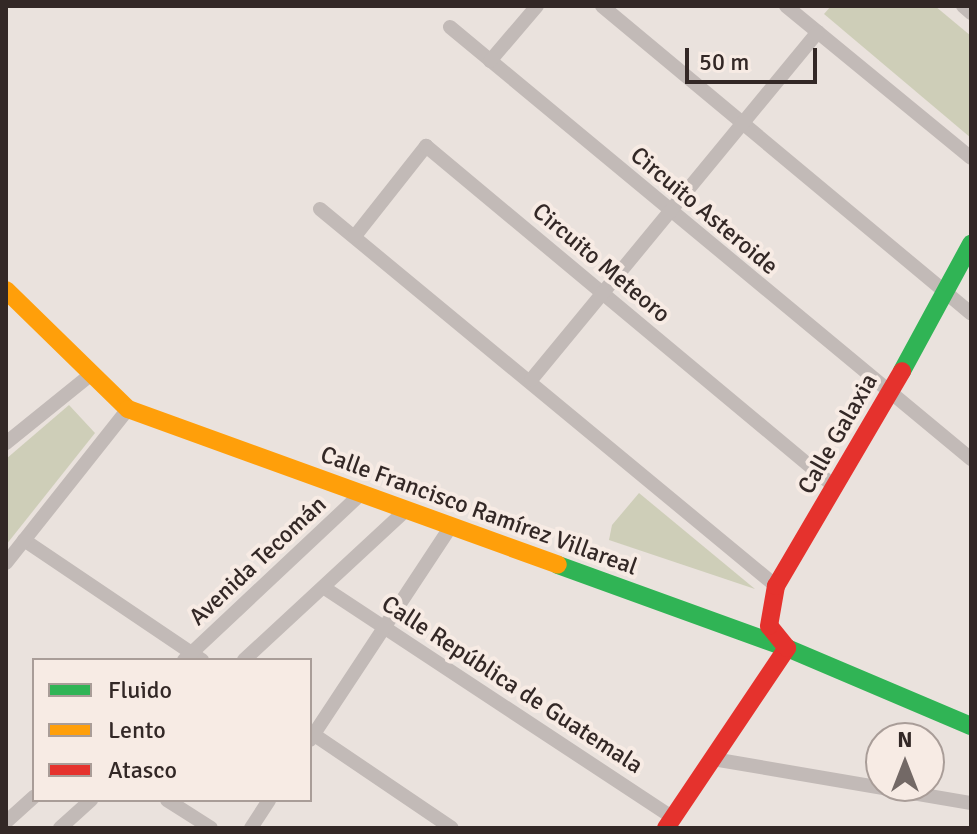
<!DOCTYPE html>
<meta charset="utf-8">
<style>
body{margin:0}
#map{position:relative;width:977px;height:834px;overflow:hidden;background:#eae2dd;font-family:Signika,sans-serif}
div>[style]{position:absolute}
[style*='--x']{left:calc(var(--x)*1px);top:calc(var(--y)*1px);width:calc(var(--w)*1px);rotate:calc(var(--a)*1deg)}
.green>*{inset:0;background:#ceceb8}
.street>*{height:14px;margin:-7px;padding:0 7px;transform-origin:7px;border-radius:7px;background:#c2bab7}
.fast>*{height:18px;margin:-9px;padding:0 9px;transform-origin:9px;border-radius:9px;background:#30b455}
.slow>*{height:18px;margin:-9px;padding:0 9px;transform-origin:9px;border-radius:9px;background:#ff9f0a}
.jam>*{height:18px;margin:-9px;padding:0 9px;transform-origin:9px;border-radius:9px;background:#e5322d}
span{translate:-50% -50%;white-space:nowrap;text-align:center;line-height:1.15;-webkit-text-stroke:8px #f7ebe4;paint-order:stroke}
.street-label{font-size:24px;color:#332826}
.frame{position:absolute;inset:0;border:8px solid #332826;pointer-events:none}
.legend{position:absolute;left:32px;top:658px;width:280px;height:144px;box-sizing:border-box;background:#f7ebe4;border:2px solid #a99d98;margin:0;padding:10px 14px;list-style:none;font-size:24px;color:#332826}
.legend li{display:flex;align-items:center;gap:16px;height:40px}
.legend b{width:40px;border:2px solid #a99d98}
.north{position:absolute;left:865px;top:722px;width:80px;height:80px;box-sizing:border-box;background:#f7ebe4;border:2px solid #a99d98;border-radius:50%;rotate:0deg;font-size:22px;font-weight:700;line-height:32px;text-align:center;color:#332826}
.north::after{content:'';display:block;margin:auto;width:28px;height:36px;background:#736966;clip-path:polygon(50% 0,100% 100%,50% 72%,0 100%)}
.scale{position:absolute;left:685px;top:48px;width:132px;height:36px;box-sizing:border-box;border:4px solid #332826;border-top:0;padding-left:10px;font-size:24px;line-height:28px;white-space:nowrap;color:#332826;-webkit-text-stroke:6px #f7ebe4;paint-order:stroke}
</style>
<div id="map">
<div class="green">
<div style="clip-path:polygon(831px 6px,935px 6px,971px 36px,971px 138px,824px 14px)"></div>
<div style="clip-path:polygon(69px 405px,95px 433px,6px 545px,6px 459px)"></div>
<div style="clip-path:polygon(639px 493px,755px 589px,609px 540px,612px 525px)"></div>
</div>
<div class="street">
<div style="--x:602;--y:6;--w:480;--a:39.8"></div>
<div style="--x:786;--y:6;--w:239;--a:39.4"></div>
<div style="--x:963;--y:6;--w:11;--a:41"></div>
<div style="--x:450;--y:27;--w:677;--a:39.66"></div>
<div style="--x:490;--y:61;--w:72;--a:-49.5"></div>
<div style="--x:320;--y:209;--w:592;--a:39.58"></div>
<div style="--x:355;--y:236;--w:115;--a:-51.7"></div>
<div style="--x:426;--y:146;--w:533;--a:39.82"></div>
<div style="--x:531;--y:380;--w:451;--a:-50.5"></div>
<div style="--x:6;--y:443;--w:107;--a:-38.9"></div>
<div style="--x:24;--y:540;--w:215;--a:34"></div>
<div style="--x:6;--y:563;--w:196;--a:-51.6"></div>
<div style="--x:326;--y:589;--w:416;--a:33.4"></div>
<div style="--x:184;--y:660;--w:243;--a:-43.2"></div>
<div style="--x:244;--y:660;--w:221;--a:-42.8"></div>
<div style="--x:310;--y:732;--w:171;--a:34.1"></div>
<div style="--x:310;--y:740;--w:256;--a:-56.6"></div>
<div style="--x:713;--y:759;--w:262;--a:9.7"></div>
<div style="--x:167;--y:800;--w:52;--a:32.5"></div>
<div style="--x:6;--y:822;--w:38;--a:-42"></div>
<div style="--x:60;--y:828;--w:42;--a:-42.1"></div>
<div style="--x:251;--y:828;--w:33;--a:-57"></div>
</div>
<div class="fast">
<div style="--x:902;--y:371;--w:145;--a:-61.5"></div>
<div style="--x:558;--y:565;--w:244;--a:19.9"></div>
<div style="--x:787;--y:648;--w:200;--a:23"></div>
</div>
<div class="slow">
<div style="--x:6;--y:290;--w:170;--a:44.3"></div>
<div style="--x:128;--y:409;--w:457;--a:19.9"></div>
</div>
<div class="jam">
<div style="--x:666;--y:828;--w:217;--a:-56.1"></div>
<div style="--x:787;--y:648;--w:28;--a:-129"></div>
<div style="--x:769;--y:626;--w:41;--a:-80.1"></div>
<div style="--x:776;--y:586;--w:249;--a:-59.6"></div>
</div>
<div class="street-label">
<span style="left:704px;top:211px;rotate:40deg">Circuito Asteroide</span>
<span style="left:601px;top:263px;rotate:40deg">Circuito Meteoro</span>
<span style="left:838px;top:434px;rotate:-60deg">Calle Galaxia</span>
<span style="left:479px;top:511px;rotate:20deg">Calle Francisco Ramírez Villareal</span>
<span style="left:258px;top:561px;rotate:-43deg">Avenida Tecomán</span>
<span style="left:512px;top:685px;rotate:33deg">Calle República de Guatemala</span>
</div>
<div class="frame"></div>
<ul class="legend">
<li><b style="height:10px;background:#30b455"></b>Fluido</li>
<li><b style="height:10px;background:#ff9f0a"></b>Lento</li>
<li><b style="height:10px;background:#e5322d"></b>Atasco</li>
</ul>
<div class="north">N</div>
<div class="scale">50 m</div>
</div>
